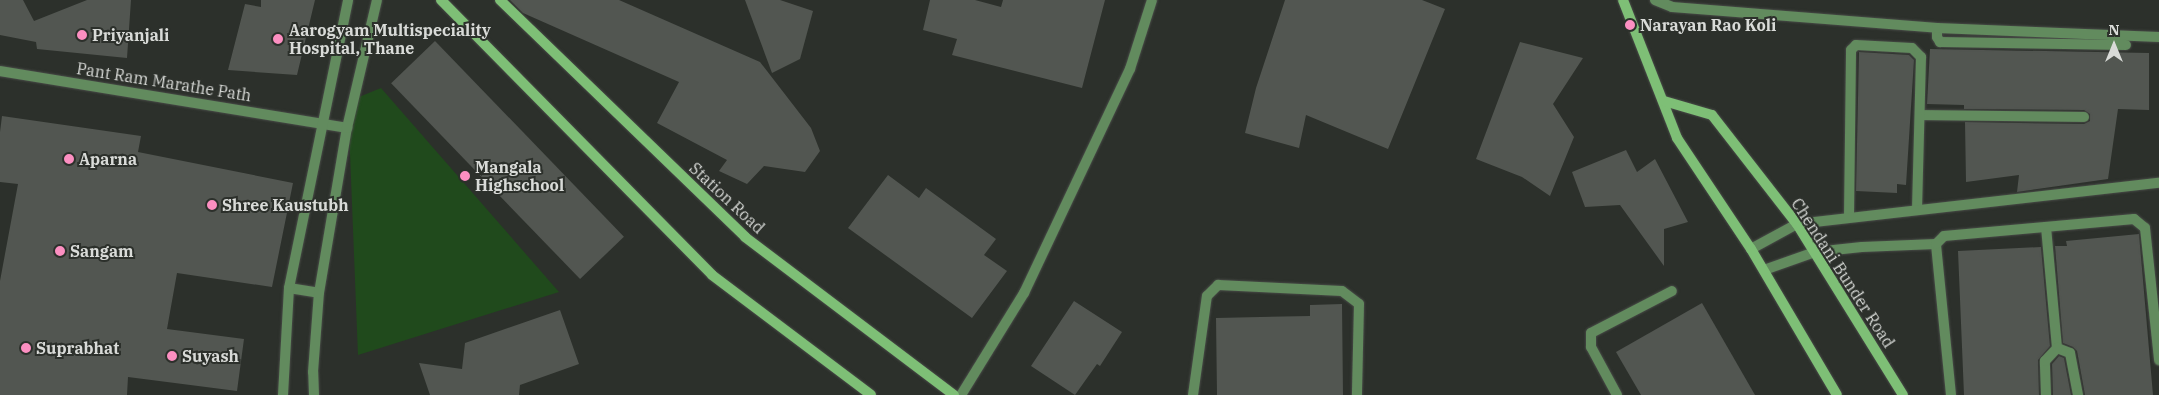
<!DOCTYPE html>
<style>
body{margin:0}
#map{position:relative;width:2159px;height:395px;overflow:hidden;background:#2c302b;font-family:"IBM Plex Serif",serif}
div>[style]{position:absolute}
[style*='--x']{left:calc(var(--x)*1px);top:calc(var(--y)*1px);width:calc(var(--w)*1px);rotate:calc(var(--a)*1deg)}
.green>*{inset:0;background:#204a1c}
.building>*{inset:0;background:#525651;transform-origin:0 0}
.roads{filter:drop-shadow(0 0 1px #484b47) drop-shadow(0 0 1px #484b47)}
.minor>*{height:10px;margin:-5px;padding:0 5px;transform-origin:5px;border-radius:5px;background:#628b5e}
.tertiary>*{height:10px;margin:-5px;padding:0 5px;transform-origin:5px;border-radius:5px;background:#628b5e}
.secondary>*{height:10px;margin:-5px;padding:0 5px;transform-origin:5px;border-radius:5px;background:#7ebf76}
.dots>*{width:14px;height:14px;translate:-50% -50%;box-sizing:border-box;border:2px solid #2c302b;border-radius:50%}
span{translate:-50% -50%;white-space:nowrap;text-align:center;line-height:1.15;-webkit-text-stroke:4px #2c302b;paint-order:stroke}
.poi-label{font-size:16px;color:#d9dbd8;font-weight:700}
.left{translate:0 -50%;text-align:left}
.street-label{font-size:16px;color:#d9dbd8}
.north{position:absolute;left:2089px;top:20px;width:50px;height:50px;-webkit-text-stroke:4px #2c302b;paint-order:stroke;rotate:0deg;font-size:14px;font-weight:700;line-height:20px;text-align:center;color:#d9dbd8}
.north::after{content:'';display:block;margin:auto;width:18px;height:22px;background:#d9dbd8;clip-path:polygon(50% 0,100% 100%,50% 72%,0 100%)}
</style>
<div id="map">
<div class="green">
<div style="clip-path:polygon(381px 88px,559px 292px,358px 355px,349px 128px,354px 99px)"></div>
</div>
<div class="building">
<div style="clip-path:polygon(0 0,23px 0,34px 21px,87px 0,131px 0,127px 58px,37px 49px,36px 42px,0 35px)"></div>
<div style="clip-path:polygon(261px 0,315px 0,297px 75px,228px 70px,245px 4px,261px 7px)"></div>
<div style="clip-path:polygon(510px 0,619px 0,760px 62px,811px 128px,820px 151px,805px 172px,764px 166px,747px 184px,719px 171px,727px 160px,657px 123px,679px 82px,523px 13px)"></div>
<div style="clip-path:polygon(745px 0,780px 0,813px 11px,800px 59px,772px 73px)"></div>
<div style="clip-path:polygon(930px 0,975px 0,1001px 7px,1003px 0,1105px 0,1082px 88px,952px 55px,957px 39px,923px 30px)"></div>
<div style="clip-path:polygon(1285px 0,1422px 0,1445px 9px,1388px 149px,1306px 115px,1299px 148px,1245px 133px,1256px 88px)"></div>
<div style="left:435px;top:41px;width:272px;height:61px;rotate:46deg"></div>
<div style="clip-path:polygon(1520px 42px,1583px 58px,1553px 104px,1574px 137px,1550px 196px,1522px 177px,1476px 159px)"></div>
<div style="clip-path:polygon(1930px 49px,2149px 53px,2149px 110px,2118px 109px,2108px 179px,2017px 192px,2019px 175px,1966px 182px,1965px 122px,2084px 124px,2090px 121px,2090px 114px,2084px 110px,1964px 109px,1964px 105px,1927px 104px)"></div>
<div style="clip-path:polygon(1859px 52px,1909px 55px,1914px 60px,1906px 185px,1897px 184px,1897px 193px,1856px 191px)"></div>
<div style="clip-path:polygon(2px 116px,141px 136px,138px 152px,293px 183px,272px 287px,177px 273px,167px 329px,244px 339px,237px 391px,128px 377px,127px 395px,0 395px,0 281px,18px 184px,0 182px,0 132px)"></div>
<div style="clip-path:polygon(1626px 150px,1637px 172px,1655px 159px,1688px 222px,1664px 229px,1664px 266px,1620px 205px,1585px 207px,1572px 172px)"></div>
<div style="clip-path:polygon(888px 175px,919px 198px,926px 188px,996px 239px,984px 255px,1007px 271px,972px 318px,848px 228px)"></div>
<div style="clip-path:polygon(2139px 234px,2153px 395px,2085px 395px,2077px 351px,2073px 347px,2063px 343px,2055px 246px,2067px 246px,2066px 241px)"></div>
<div style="clip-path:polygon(2041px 247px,2050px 346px,2038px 360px,2039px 395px,1964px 395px,1958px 251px)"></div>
<div style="clip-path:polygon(1074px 301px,1122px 332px,1100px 366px,1097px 364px,1075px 395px,1031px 366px)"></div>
<div style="clip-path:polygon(1702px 303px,1755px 395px,1641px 395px,1616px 352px)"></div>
<div style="clip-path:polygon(1342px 304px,1343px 395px,1217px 395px,1216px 318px,1310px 316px,1310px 305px)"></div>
<div style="clip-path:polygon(560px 310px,579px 364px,520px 385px,519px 395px,430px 395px,419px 363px,462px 369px,465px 343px)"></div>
<div style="clip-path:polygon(2059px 356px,2064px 358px,2071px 395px,2053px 395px,2052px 364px)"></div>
</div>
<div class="roads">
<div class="minor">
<div style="--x:1655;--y:0;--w:18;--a:22"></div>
<div style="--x:1672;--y:7;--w:266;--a:4.5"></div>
<div style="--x:1937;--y:28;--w:222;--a:2.3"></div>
<div style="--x:1937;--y:28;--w:9;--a:90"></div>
<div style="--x:1937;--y:37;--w:6;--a:59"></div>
<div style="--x:1940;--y:42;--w:186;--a:0.9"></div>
<div style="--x:0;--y:71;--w:352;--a:9.3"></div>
<div style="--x:1921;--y:115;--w:163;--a:0.7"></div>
<div style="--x:1849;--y:217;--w:167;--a:-89.3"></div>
<div style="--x:1851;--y:50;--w:7;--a:-45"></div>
<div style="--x:1856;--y:45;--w:56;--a:3.1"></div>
<div style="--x:1912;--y:48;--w:13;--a:45"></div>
<div style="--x:1921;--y:57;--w:152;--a:91.5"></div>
<div style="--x:2046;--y:227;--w:121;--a:84.8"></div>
<div style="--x:2057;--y:348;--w:14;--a:21"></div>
<div style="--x:2070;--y:353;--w:43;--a:79.2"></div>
<div style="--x:1751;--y:249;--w:52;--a:-28.5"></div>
<div style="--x:1797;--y:224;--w:364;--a:-6.5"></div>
<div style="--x:1764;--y:270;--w:54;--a:-19.4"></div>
<div style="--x:1815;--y:252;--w:47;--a:-6.1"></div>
<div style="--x:1862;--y:247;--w:74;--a:-2.3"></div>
<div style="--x:961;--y:395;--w:120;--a:-58.3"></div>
<div style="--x:1024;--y:293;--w:248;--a:-64.7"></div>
<div style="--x:1130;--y:69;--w:72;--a:-72.3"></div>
<div style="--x:1193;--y:395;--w:100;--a:-82"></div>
<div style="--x:1207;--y:296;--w:16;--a:-45"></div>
<div style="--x:1218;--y:285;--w:124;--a:2.8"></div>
<div style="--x:1342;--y:291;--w:21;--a:37"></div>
<div style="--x:1359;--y:304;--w:91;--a:91.3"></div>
<div style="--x:1617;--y:395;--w:55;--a:-118.4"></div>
<div style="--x:1591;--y:347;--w:14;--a:-90"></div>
<div style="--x:1591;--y:333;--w:91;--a:-27.4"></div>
<div style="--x:1951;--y:395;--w:152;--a:-95.7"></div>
<div style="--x:1936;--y:244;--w:11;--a:-45"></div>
<div style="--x:1944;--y:236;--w:191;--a:-5.1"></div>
<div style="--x:2134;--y:219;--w:14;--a:39"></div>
<div style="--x:2145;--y:228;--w:133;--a:83.9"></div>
<div style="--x:2046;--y:395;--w:34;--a:-92"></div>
<div style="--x:2045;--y:361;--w:18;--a:-47"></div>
</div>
<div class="tertiary">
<div style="--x:289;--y:288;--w:30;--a:9"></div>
<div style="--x:283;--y:395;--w:107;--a:-86.8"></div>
<div style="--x:289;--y:288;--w:294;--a:-78.4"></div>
<div style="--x:314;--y:395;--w:23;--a:-92"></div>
<div style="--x:313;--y:372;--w:79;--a:-85.7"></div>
<div style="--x:319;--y:293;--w:167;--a:-80.4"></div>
<div style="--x:347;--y:128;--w:131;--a:-76.8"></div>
</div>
<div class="secondary">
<div style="--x:441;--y:0;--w:386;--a:45.4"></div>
<div style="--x:712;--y:275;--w:199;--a:37"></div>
<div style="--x:500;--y:0;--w:341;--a:44"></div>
<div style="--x:745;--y:237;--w:262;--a:37.1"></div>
<div style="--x:1623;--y:0;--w:148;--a:68.6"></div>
<div style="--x:1677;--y:138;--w:133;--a:56.3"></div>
<div style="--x:1751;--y:249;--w:169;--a:59.5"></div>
<div style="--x:1664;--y:101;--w:50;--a:16.3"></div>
<div style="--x:1712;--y:115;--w:138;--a:52.1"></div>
<div style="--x:1797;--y:224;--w:201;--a:58.2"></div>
</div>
</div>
<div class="dots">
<div style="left:1630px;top:25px;background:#fc8fc1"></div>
<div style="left:82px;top:35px;background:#fc8fc1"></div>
<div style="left:278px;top:39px;background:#fc8fc1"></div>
<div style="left:69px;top:159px;background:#fc8fc1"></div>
<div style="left:465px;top:176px;background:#fc8fc1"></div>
<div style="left:212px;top:205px;background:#fc8fc1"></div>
<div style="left:60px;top:251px;background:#fc8fc1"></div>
<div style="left:26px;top:348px;background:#fc8fc1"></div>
<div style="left:172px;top:356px;background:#fc8fc1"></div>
</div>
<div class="poi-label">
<span class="left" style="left:1640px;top:25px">Narayan Rao Koli</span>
<span class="left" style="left:289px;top:39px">Aarogyam Multispeciality<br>Hospital, Thane</span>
<span class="left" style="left:92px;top:35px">Priyanjali</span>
<span class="left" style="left:79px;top:159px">Aparna</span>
<span class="left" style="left:475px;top:176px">Mangala<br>Highschool</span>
<span class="left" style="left:222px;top:205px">Shree Kaustubh</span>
<span class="left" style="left:70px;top:251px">Sangam</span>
<span class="left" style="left:36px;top:348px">Suprabhat</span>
<span class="left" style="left:182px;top:356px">Suyash</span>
</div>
<div class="street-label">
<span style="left:164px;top:82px;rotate:9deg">Pant Ram Marathe Path</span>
<span style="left:727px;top:198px;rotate:43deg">Station Road</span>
<span style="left:1843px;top:273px;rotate:57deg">Chendani Bunder Road</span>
</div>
<div class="north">N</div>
</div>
